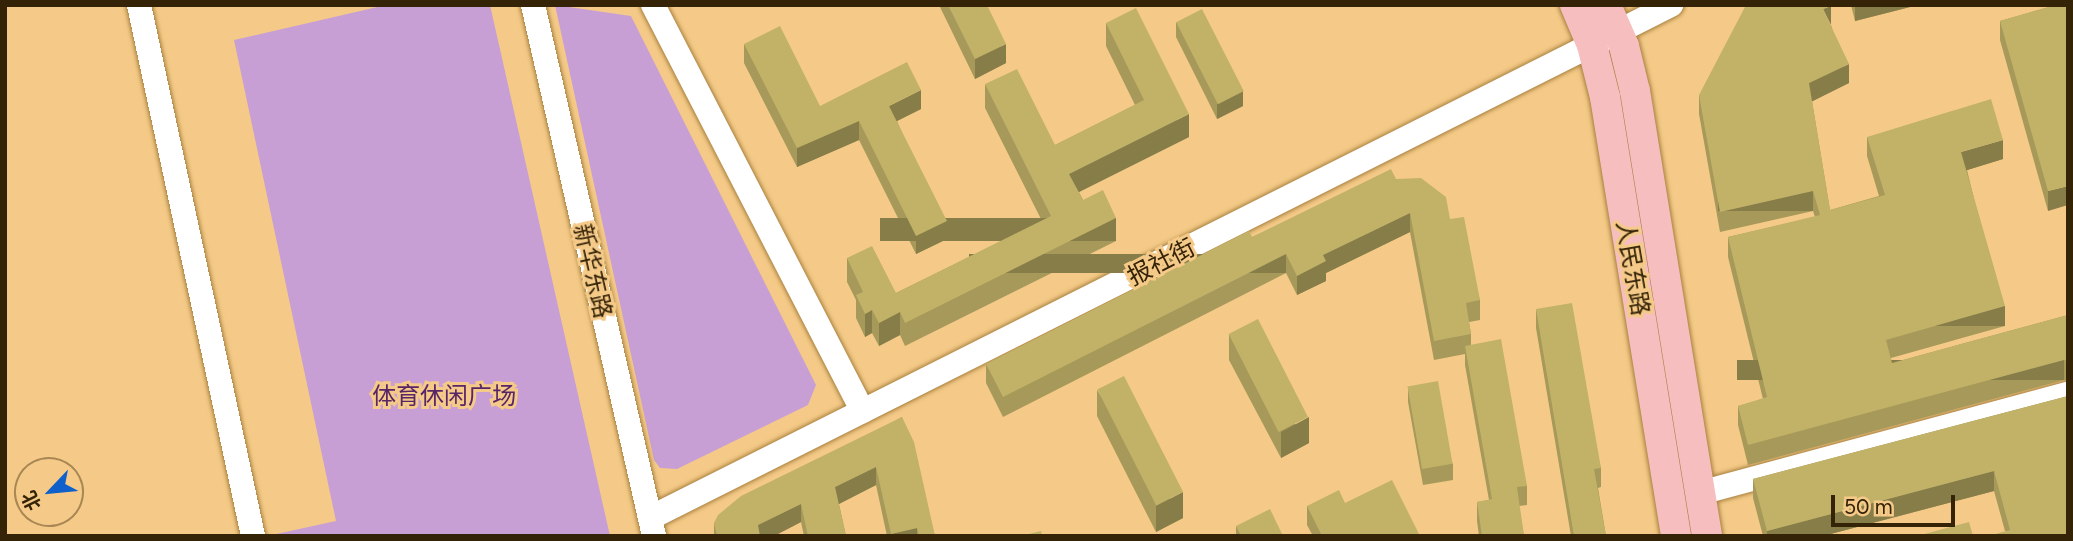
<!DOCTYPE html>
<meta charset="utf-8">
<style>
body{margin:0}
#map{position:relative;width:2073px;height:541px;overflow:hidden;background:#f5ca88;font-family:Figtree,"Noto Sans SC",sans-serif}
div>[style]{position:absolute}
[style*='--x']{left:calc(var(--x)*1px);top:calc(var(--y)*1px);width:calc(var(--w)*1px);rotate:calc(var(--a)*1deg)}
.green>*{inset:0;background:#c89fd4}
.roads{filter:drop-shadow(0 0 2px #a8803e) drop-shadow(0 0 2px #a8803e)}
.minor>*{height:24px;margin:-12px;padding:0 12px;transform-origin:12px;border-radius:12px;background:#fff}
.major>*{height:30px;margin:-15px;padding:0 15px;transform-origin:15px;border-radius:15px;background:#f6bebf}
.wall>*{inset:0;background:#a69959}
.shaded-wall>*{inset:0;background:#877d49;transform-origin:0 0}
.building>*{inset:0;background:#c1b268;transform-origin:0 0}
span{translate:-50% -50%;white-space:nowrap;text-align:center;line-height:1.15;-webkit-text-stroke:6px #f5ca88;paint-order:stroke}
.street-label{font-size:24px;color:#342307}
.park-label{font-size:24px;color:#582567}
.frame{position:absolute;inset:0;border:7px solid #342307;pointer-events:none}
.north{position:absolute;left:14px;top:457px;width:70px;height:70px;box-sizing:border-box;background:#f5ca88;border:2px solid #a88754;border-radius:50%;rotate:244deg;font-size:19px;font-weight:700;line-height:28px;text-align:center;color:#342307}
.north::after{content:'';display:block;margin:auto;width:24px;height:32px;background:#0f60ca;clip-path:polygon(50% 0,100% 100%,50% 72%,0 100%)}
.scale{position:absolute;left:1831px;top:495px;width:124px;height:32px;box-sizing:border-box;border:4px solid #342307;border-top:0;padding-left:9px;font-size:21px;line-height:24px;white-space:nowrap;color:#342307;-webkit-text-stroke:5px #f5ca88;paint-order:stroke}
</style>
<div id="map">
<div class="green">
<div style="clip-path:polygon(386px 5px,490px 5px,610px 536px,267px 536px,336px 521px,234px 40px)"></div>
<div style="clip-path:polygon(555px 5px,631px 16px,816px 385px,808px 405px,677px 469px,660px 468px,654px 460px)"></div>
</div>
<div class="roads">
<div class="minor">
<div style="--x:139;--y:5;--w:543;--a:77.88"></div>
<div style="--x:533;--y:5;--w:545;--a:77.16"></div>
<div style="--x:653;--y:5;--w:457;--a:62.7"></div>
<div style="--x:1700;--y:493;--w:381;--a:-15.1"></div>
<div style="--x:650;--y:518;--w:1143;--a:-26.68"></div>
</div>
<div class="major">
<div style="--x:1575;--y:5;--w:43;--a:67"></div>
<div style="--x:1592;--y:45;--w:54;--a:76"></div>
<div style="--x:1605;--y:97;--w:445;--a:80.8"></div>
<div style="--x:1606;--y:5;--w:45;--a:66.3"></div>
<div style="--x:1624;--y:46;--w:46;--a:76.3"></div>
<div style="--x:1635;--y:91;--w:451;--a:80.8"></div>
</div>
</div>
<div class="wall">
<div style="clip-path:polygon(939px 5px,987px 5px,1006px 63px,975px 79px)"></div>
<div style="clip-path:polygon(1851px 5px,1918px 5px,1855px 21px)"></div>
<div style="clip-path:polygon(2056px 5px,2048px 211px,2000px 40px,2000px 21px)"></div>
<div style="clip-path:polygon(1176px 22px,1243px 106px,1217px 119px,1176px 37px)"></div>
<div style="clip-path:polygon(1106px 23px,1189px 137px,1079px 192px,1083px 200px,1116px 241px,905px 346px,900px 335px,879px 346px,872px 333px,865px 337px,856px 318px,856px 300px,847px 282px,847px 258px,896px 293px,1042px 221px,985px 108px,985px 84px,1055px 145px,1135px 105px,1106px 46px)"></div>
<div style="clip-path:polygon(1831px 25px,1849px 83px,1812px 101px,1830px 210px,1879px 196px,1867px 156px,1867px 137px,2003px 159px,1967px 170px,2005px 326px,1891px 358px,1892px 363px,2068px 315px,2068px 381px,2064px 380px,1748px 465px,1738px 425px,1738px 406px,1763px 399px,1728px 257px,1728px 237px,1815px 217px,1813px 211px,1720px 232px,1699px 114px,1699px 95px)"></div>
<div style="clip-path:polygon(744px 44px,820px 106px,921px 109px,897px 121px,947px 239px,916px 254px,859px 140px,797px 167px,744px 63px)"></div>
<div style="clip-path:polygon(1396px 179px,1450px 219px,1480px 300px,1480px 320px,1469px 322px,1471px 334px,1471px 345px,1527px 486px,1527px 505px,1519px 506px,1524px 536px,1479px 536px,1477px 521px,1477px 502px,1489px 500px,1465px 365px,1465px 354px,1434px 360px,1410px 232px,1326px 273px,1326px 281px,1297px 295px,1286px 273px,1003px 417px,986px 383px,986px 364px,1252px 237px)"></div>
<div style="clip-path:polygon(1536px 309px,1601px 468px,1601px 487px,1598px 488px,1606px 536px,1571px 536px,1536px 328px)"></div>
<div style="clip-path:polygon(1229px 334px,1309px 443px,1281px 458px,1229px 360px)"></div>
<div style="clip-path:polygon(1408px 387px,1453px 464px,1453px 480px,1423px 485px,1408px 402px)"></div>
<div style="clip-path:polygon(1097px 390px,1183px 518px,1156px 532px,1097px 416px)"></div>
<div style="clip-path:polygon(2068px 396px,2068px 536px,2005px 531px,1994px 491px,1823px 536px,1763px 536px,1753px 498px,1753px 479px)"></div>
<div style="clip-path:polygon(902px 417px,935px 536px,887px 536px,876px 485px,839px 504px,846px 536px,804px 536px,801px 522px,774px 536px,714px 536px,714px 523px)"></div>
<div style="clip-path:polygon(1345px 503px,1420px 536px,1313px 536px,1307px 525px,1307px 506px)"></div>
<div style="clip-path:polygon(1236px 526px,1283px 536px,1236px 536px)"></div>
</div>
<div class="shaded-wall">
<div style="clip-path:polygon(1855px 5px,1918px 5px,1855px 21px)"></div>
<div style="clip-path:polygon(1831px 6px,1831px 25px,1823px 9px)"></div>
<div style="clip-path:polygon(1006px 44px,1006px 63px,975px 79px,975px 59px)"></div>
<div style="clip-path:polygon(1849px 64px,1849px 83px,1809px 103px,1809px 83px)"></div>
<div style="clip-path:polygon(921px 90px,921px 109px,889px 125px,889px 106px)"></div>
<div style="clip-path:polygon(1243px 91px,1243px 106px,1217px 119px,1217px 104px)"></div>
<div style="clip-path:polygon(1189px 114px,1189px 137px,1069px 197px,1069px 174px)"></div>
<div style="clip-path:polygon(859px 121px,859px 140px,797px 167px,797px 148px)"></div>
<div style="clip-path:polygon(2003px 140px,2003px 159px,1961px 172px,1961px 152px)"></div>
<div style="clip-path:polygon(2068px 186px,2068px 205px,2048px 211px,2048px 191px)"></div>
<div style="left:1813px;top:191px;width:20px;height:95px;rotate:90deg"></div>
<div style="clip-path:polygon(1410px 213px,1410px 232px,1326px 273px,1326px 281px,1297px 295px,1297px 276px,1323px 255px)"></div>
<div style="left:1116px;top:218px;width:23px;height:236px;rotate:90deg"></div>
<div style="clip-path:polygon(947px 221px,947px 239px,916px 254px,916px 236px)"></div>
<div style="left:1286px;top:254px;width:19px;height:317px;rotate:90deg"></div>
<div style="left:2005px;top:306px;width:20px;height:124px;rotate:90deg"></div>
<div style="clip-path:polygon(872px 310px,872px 333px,865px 337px,865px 314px)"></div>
<div style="clip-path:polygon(900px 312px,900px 335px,879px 346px,879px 323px)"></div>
<div style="left:2064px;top:360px;width:20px;height:327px;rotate:90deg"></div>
<div style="clip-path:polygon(1309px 417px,1309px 443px,1281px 458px,1281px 432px)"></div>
<div style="clip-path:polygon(876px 467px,876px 485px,835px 506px,835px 487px)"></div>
<div style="clip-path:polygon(1994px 471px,1994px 491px,1823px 536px,1767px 536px,1767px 531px)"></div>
<div style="clip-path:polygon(1183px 492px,1183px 518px,1156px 532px,1156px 506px)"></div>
<div style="clip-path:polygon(801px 504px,801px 522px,774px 536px,758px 536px,758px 525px)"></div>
<div style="clip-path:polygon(917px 528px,917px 536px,891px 536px,891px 534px)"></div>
</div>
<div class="building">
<div style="clip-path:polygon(948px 5px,987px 5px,1006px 44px,975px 59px)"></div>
<div style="clip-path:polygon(1746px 5px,1831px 6px,1823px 9px,1849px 64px,1809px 83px,1830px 210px,1885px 195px,1867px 137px,1991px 99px,2003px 140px,1961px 152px,2005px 306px,1886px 340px,1892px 363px,2068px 315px,2068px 361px,2064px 360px,1748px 445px,1738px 406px,1767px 397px,1728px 237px,1820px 215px,1813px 191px,1720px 212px,1699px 95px)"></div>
<div style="clip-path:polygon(2056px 5px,2068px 5px,2068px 186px,2048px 191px,2000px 21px)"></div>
<div style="clip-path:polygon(1136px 8px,1189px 114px,1069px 174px,1083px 200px,1103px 190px,1116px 218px,905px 323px,900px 312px,879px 323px,872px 310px,865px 314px,856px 295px,863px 292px,847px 258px,872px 246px,896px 293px,1051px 216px,985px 84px,1017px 69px,1055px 145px,1144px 100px,1106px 23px)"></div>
<div style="left:1202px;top:9px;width:92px;height:29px;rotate:63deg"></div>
<div style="clip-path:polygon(780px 26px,820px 106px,907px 62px,921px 90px,889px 106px,947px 221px,916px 236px,859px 121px,797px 148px,744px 44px)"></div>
<div style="clip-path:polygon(1391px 169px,1396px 179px,1421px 178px,1446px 197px,1450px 219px,1464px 217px,1480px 300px,1466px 303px,1471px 334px,1434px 341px,1410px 213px,1323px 255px,1326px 261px,1297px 276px,1286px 254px,1003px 397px,986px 364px,1249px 231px,1252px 237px)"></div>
<div style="clip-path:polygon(1572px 303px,1601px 468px,1594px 469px,1606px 536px,1574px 536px,1536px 309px)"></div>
<div style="left:1258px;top:319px;width:110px;height:33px;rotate:63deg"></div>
<div style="clip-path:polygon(1501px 339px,1527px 486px,1517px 487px,1524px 536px,1482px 536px,1477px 502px,1492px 499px,1465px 346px)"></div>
<div style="left:1124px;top:376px;width:130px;height:30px;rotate:63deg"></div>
<div style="left:1438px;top:381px;width:84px;height:31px;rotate:80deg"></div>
<div style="clip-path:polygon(2068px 396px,2068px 536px,1988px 536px,2010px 530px,1994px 471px,1767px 531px,1753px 479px)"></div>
<div style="clip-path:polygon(902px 417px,914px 442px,935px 536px,919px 536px,917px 528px,891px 534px,876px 467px,835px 487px,846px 536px,808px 536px,801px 504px,758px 525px,760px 536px,717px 536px,714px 523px,718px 515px,741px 496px)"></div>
<div style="clip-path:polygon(1392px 480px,1420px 536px,1322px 536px,1307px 506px,1339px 490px,1345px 503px)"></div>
<div style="clip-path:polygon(1270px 509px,1283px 536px,1241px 536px,1236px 526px)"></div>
<div style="clip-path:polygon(1969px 522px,1973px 536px,1917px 536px)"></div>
<div style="clip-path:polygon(1041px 531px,1042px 536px,1021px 536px)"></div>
</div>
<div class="street-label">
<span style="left:1161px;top:262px;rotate:-27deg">报社街</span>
<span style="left:1633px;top:268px;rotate:80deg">人民东路</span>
<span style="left:593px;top:271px;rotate:77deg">新华东路</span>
</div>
<div class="park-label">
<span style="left:444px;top:396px">体育休闲广场</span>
</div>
<div class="frame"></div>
<div class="north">北</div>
<div class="scale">50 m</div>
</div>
